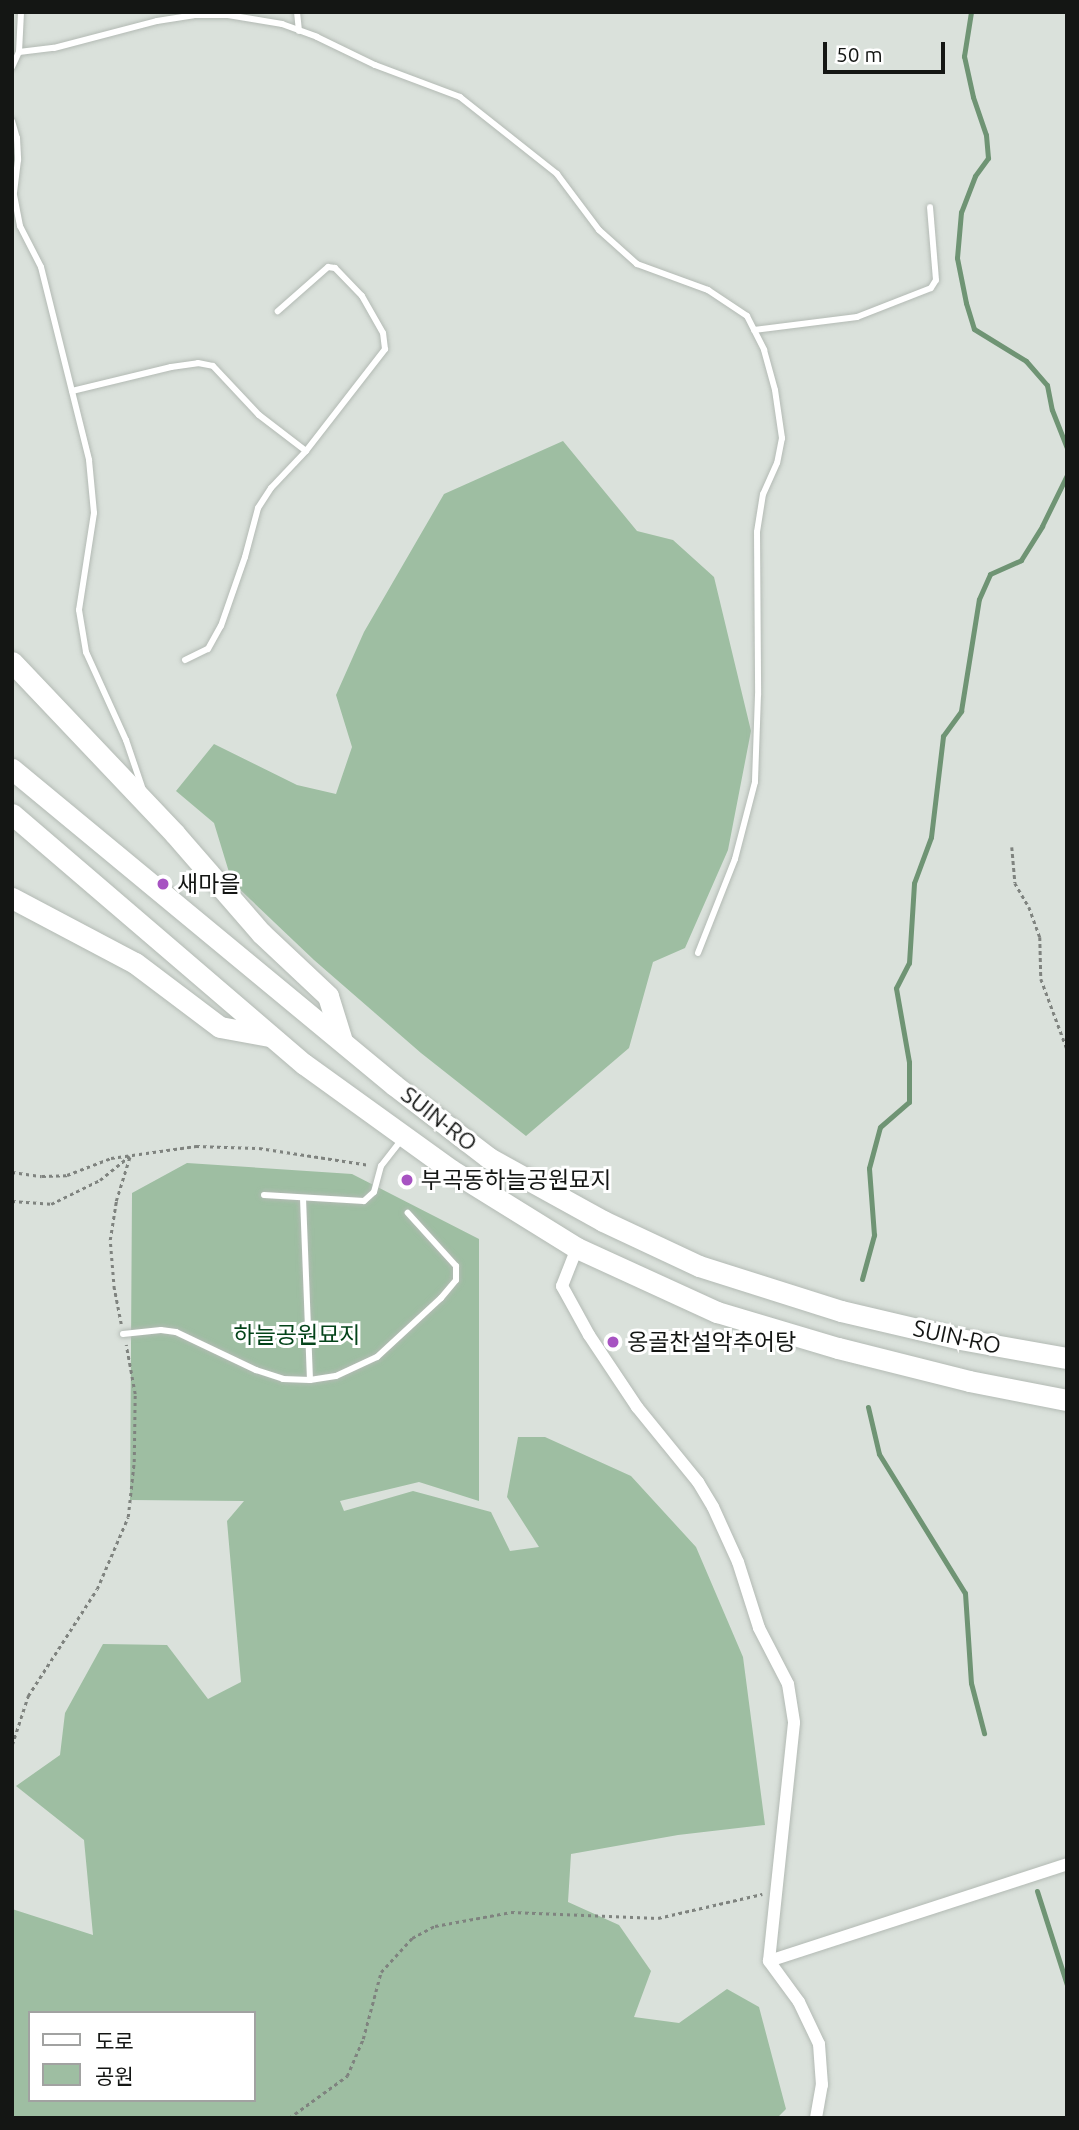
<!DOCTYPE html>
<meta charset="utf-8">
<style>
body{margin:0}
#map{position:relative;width:1079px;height:2130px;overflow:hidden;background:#dae1db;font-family:Ubuntu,"Noto Sans KR",sans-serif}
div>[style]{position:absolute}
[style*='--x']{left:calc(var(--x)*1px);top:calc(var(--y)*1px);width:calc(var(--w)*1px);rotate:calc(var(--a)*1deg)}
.green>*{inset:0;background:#9ebea2}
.stream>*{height:5px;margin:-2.5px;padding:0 2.5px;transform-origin:2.5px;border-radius:2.5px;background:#6f9474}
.path>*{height:2.5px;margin-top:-1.25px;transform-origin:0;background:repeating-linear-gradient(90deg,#7f837f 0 3.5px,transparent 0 7px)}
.roads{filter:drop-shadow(0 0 2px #b3bab4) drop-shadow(0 0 2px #b3bab4)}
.service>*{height:6px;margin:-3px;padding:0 3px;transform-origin:3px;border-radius:3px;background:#fff}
.minor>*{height:12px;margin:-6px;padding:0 6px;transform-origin:6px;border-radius:6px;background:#fff}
.primary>*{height:21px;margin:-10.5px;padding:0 10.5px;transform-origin:10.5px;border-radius:10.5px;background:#fff}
.dots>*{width:19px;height:19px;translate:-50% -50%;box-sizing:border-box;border:4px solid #fff;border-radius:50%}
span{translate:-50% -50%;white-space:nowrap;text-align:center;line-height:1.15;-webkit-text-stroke:6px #fff;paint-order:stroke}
.poi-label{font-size:23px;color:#141614}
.left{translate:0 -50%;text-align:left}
.street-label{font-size:23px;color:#141614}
.park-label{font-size:23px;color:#04441a}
.frame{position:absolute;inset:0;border:14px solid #141614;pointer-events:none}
.legend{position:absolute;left:28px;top:2011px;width:228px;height:91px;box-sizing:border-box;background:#fff;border:2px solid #a1a2a1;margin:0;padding:9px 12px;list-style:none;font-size:21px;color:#141614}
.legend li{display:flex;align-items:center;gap:14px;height:35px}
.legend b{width:35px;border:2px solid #a1a2a1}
.scale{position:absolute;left:823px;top:42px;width:122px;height:32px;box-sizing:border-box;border:4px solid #141614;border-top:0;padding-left:9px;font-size:21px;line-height:24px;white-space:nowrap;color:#141614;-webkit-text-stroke:5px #fff;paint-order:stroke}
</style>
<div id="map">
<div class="green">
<div style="clip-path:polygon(563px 441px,637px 531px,673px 540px,714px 577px,751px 731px,728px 850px,685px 948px,653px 962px,629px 1048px,526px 1136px,421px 1053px,314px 960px,232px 882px,214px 823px,176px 791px,214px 744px,297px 785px,336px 794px,352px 747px,336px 695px,364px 632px,444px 494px)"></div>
<div style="clip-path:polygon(evenodd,187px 1163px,352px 1174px,479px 1239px,479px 1501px,419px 1482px,340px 1501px,344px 1511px,413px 1491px,491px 1512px,510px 1551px,539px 1547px,507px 1497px,518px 1437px,545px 1437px,631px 1476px,696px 1547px,743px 1657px,765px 1825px,678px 1835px,571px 1854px,568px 1902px,619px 1925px,651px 1971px,634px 2017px,679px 2023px,727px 1989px,759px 2007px,786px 2109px,777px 2118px,12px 2118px,12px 1909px,93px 1935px,84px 1840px,16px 1786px,60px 1755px,65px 1713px,103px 1644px,167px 1645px,208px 1699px,241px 1682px,227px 1521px,244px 1501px,130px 1500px,132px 1193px,187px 1163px,30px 2013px,254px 2013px,254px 2100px,30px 2100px,30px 2013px)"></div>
</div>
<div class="stream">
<div style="--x:971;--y:12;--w:45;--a:99"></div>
<div style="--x:964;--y:56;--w:42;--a:77.6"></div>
<div style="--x:973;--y:97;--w:40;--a:71.1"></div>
<div style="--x:986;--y:135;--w:23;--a:85"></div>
<div style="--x:988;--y:158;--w:22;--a:126"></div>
<div style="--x:975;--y:176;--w:39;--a:111"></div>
<div style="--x:961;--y:212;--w:46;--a:95"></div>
<div style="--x:957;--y:258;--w:46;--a:78.7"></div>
<div style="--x:966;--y:303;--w:27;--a:73"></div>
<div style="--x:974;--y:329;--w:61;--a:31.6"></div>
<div style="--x:1026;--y:361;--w:32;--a:49"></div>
<div style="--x:1047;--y:385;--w:25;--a:79"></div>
<div style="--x:1052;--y:410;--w:41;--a:68.5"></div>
<div style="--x:862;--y:1279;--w:46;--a:-74.7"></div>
<div style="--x:874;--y:1235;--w:67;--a:-94.3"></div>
<div style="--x:869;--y:1168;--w:42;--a:-75"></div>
<div style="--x:880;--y:1127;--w:38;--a:-41"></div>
<div style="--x:909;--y:1102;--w:40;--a:-90"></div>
<div style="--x:909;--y:1062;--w:75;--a:-100"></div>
<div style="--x:896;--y:988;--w:28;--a:-63"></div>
<div style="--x:909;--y:963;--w:80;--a:-86.4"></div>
<div style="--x:914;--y:883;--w:49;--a:-69.7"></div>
<div style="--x:931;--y:837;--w:102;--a:-83.2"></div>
<div style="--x:943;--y:736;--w:31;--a:-54"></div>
<div style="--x:961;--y:711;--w:113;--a:-80.9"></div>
<div style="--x:979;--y:599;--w:27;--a:-66"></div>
<div style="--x:990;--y:574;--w:34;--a:-24"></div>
<div style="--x:1021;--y:560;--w:40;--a:-58"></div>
<div style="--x:1042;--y:526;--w:57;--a:-63.9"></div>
<div style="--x:868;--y:1407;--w:48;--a:76.8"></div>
<div style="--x:879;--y:1454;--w:163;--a:58.3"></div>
<div style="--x:965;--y:1593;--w:90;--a:86.2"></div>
<div style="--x:971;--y:1683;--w:52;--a:75.4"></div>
<div style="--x:1037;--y:1891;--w:99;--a:72.3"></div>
</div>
<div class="path">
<div style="--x:1012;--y:847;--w:36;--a:85"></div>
<div style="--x:1015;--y:883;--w:28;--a:60"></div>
<div style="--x:1029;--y:907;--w:32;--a:70"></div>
<div style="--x:1040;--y:937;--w:42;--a:88.6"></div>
<div style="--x:1041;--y:979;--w:75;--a:69.6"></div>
<div style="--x:12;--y:1172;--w:30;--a:8"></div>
<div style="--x:42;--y:1176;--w:25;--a:-2"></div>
<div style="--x:67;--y:1175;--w:47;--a:-21.1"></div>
<div style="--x:111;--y:1158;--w:86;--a:-8"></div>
<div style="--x:196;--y:1146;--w:63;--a:1.8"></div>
<div style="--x:259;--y:1148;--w:112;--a:8.7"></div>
<div style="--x:12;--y:1201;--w:39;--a:4"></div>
<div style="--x:51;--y:1204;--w:55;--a:-26.1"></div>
<div style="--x:100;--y:1180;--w:38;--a:-39"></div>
<div style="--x:121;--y:1324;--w:36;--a:-101"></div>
<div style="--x:114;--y:1289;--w:49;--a:-94.7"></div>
<div style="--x:110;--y:1240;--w:39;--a:-81"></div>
<div style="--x:116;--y:1201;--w:47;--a:-72.7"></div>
<div style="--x:12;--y:1745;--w:52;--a:-71.9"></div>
<div style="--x:28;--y:1696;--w:127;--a:-57.2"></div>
<div style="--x:97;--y:1589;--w:78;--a:-66.7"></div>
<div style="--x:128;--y:1517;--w:55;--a:-83.8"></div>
<div style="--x:134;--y:1462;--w:68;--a:-89.2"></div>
<div style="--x:135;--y:1394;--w:50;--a:-100.4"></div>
<div style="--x:289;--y:2118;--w:72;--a:-35.9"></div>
<div style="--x:347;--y:2076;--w:40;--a:-66.6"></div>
<div style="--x:363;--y:2039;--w:69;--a:-75"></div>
<div style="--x:381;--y:1972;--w:46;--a:-47.6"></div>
<div style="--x:412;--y:1938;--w:26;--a:-28"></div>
<div style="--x:435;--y:1926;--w:77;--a:-10.4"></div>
<div style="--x:511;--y:1912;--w:147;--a:2.3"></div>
<div style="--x:658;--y:1918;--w:107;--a:-13"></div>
</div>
<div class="roads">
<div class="service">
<div style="--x:297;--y:12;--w:19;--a:84"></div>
<div style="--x:19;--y:52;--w:35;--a:-7"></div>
<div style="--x:54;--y:48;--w:106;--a:-14.7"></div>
<div style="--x:157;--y:21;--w:37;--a:-9"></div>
<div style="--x:194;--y:15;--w:34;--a:0"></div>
<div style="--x:228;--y:15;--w:55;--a:9.5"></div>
<div style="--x:282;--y:24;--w:37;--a:20"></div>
<div style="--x:317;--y:37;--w:64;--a:25.8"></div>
<div style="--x:375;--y:65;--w:91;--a:20.6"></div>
<div style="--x:460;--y:97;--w:124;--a:38.4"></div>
<div style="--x:557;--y:174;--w:70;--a:53.1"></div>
<div style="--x:599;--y:230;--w:51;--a:41.8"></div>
<div style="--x:637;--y:264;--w:76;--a:20.1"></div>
<div style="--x:708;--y:290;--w:47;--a:33.7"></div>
<div style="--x:747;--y:316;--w:38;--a:63"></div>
<div style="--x:764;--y:350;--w:41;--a:74.6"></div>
<div style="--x:775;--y:390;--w:49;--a:81.7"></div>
<div style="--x:782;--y:438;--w:25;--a:101"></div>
<div style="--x:777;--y:463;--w:34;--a:114"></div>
<div style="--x:763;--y:494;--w:38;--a:99"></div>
<div style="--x:757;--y:532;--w:163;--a:89.6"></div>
<div style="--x:758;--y:695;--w:87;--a:92"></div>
<div style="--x:755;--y:782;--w:80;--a:104.6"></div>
<div style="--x:735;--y:859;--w:101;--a:111.5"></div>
<div style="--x:12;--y:67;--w:17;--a:-65"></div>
<div style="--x:19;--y:52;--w:40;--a:-87.1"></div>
<div style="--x:12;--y:121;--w:18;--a:74"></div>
<div style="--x:17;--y:138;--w:22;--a:87"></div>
<div style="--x:18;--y:160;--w:35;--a:97"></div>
<div style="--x:14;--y:195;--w:32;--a:79"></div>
<div style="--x:20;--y:226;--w:46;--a:62.9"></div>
<div style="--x:41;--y:267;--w:199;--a:76"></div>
<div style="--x:89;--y:460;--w:53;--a:84.6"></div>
<div style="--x:94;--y:513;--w:98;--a:98.8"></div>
<div style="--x:79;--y:610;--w:43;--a:80.5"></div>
<div style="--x:86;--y:652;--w:97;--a:65.6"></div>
<div style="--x:126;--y:740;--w:56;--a:71.2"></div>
<div style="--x:754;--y:330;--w:104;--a:-7.2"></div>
<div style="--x:857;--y:317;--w:79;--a:-21.4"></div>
<div style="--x:931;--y:288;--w:9;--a:-58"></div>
<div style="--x:936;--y:280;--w:73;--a:-94.7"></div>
<div style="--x:72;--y:391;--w:102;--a:-13.6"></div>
<div style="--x:171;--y:367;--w:27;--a:-8"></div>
<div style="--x:198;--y:363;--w:15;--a:11"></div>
<div style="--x:213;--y:366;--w:67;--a:46.8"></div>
<div style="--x:259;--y:415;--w:59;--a:37.5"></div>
<div style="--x:306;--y:451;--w:129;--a:-52.2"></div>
<div style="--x:385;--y:349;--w:16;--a:-97"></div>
<div style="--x:383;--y:333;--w:43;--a:-119.6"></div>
<div style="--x:362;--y:296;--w:39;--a:-134"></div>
<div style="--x:335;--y:268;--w:7;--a:-172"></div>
<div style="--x:328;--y:267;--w:67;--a:138.7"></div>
<div style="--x:185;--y:660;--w:25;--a:-26"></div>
<div style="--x:208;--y:649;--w:26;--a:-61"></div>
<div style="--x:221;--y:626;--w:73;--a:-70.8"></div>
<div style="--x:245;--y:557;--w:51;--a:-75.1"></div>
<div style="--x:258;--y:508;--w:24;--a:-57"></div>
<div style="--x:271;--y:488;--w:51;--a:-46.6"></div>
<div style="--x:264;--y:1195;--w:100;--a:3.4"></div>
<div style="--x:364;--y:1201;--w:13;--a:-42"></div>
<div style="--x:374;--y:1192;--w:27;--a:-75"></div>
<div style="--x:381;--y:1166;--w:36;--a:-52"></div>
<div style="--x:303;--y:1198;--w:182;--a:87.8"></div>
<div style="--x:310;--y:1380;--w:26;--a:-9"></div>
<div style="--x:336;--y:1376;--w:45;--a:-24.9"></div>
<div style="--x:377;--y:1357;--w:87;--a:-42.7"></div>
<div style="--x:441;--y:1298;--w:23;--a:-50"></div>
<div style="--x:456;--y:1280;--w:14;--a:-90"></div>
<div style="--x:456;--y:1266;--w:72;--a:-132.2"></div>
<div style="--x:123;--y:1334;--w:38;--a:-6"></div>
<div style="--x:161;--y:1330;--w:15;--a:8"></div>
<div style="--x:176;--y:1332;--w:89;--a:25.4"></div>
<div style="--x:256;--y:1370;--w:28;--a:18"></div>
<div style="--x:283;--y:1379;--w:27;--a:2"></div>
</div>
<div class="minor">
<div style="--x:577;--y:1248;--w:41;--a:111.5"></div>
<div style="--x:562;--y:1286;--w:56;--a:61.1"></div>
<div style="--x:589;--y:1335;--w:87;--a:56.3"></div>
<div style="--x:637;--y:1407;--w:97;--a:50.9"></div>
<div style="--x:698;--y:1482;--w:29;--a:59"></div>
<div style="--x:713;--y:1507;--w:60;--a:65.6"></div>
<div style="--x:738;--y:1562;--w:69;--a:72.3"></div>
<div style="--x:759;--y:1628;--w:63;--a:62.6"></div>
<div style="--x:788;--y:1684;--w:39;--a:81"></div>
<div style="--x:794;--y:1723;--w:239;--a:96"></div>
<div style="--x:816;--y:2118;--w:34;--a:-80"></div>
<div style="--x:822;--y:2085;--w:41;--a:-94.2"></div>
<div style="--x:819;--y:2044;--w:47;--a:-115.5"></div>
<div style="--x:799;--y:2002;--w:51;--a:-126.2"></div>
<div style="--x:769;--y:1961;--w:313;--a:-18"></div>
</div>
<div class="primary">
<div style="--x:12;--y:662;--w:237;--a:46.5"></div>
<div style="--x:175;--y:834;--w:131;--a:49"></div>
<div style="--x:261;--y:933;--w:92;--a:43.2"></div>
<div style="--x:328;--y:996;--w:47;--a:72.7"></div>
<div style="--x:12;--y:769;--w:496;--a:39.6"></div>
<div style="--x:394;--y:1085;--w:120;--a:37.5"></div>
<div style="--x:489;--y:1158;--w:130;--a:28.9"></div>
<div style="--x:603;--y:1221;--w:106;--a:25.1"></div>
<div style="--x:699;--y:1266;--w:149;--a:17.6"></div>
<div style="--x:841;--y:1311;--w:122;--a:13.2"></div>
<div style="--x:960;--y:1339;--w:109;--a:10.1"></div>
<div style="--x:12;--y:814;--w:384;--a:40.6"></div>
<div style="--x:304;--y:1064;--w:181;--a:35.8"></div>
<div style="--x:451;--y:1170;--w:148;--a:31.8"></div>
<div style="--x:577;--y:1248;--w:154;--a:24.6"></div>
<div style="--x:717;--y:1312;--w:126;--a:16.6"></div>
<div style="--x:838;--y:1348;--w:135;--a:14.1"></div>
<div style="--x:969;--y:1381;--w:100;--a:11"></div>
<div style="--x:12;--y:898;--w:139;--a:27.9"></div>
<div style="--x:135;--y:963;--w:106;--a:37"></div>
<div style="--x:220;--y:1027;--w:50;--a:10.4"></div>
</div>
</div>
<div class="dots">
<div style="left:163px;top:884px;background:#a753c2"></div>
<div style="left:407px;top:1180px;background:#a753c2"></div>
<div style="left:613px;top:1342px;background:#a753c2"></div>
</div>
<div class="poi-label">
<span class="left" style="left:177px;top:884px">새마을</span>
<span class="left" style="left:421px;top:1180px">부곡동하늘공원묘지</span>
<span class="left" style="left:627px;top:1342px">옹골찬설악추어탕</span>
</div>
<div class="street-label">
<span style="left:439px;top:1119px;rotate:38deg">SUIN-RO</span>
<span style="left:957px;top:1337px;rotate:12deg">SUIN-RO</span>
</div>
<div class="park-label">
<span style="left:297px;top:1335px">하늘공원묘지</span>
</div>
<div class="frame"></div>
<ul class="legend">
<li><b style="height:9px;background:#fff"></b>도로</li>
<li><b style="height:19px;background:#9ebea2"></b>공원</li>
</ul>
<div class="scale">50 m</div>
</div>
